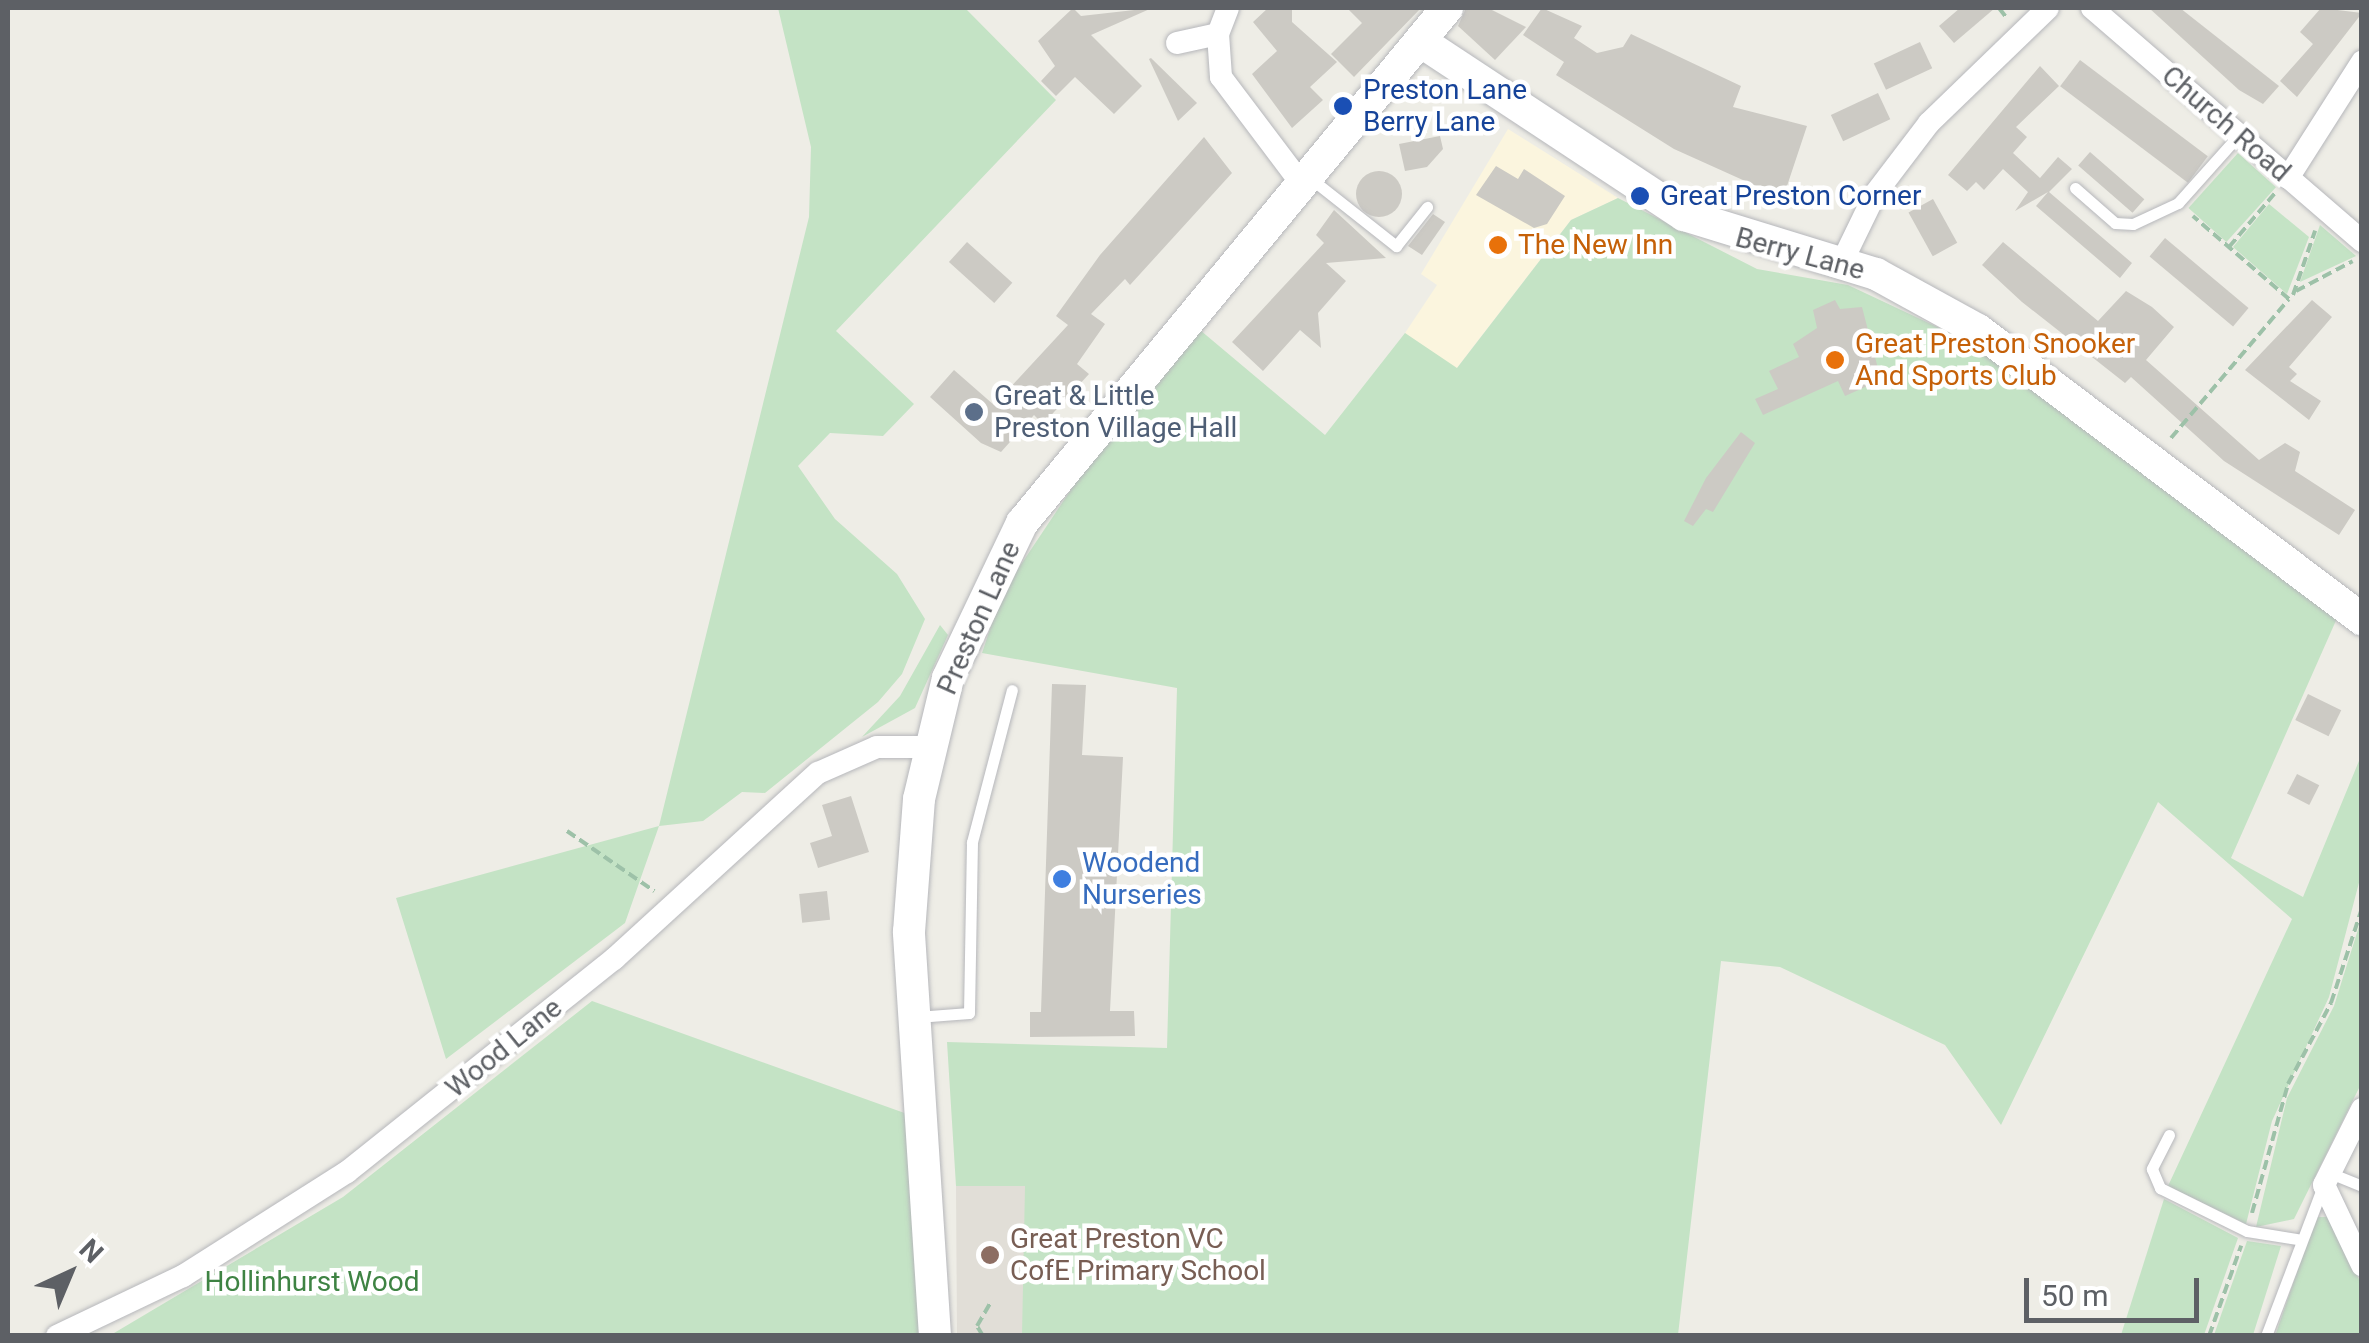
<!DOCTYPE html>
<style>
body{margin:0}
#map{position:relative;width:2369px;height:1343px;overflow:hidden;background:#eeede6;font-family:Roboto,sans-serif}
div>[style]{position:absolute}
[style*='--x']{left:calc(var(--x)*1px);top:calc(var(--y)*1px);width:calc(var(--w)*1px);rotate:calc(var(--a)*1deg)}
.commercial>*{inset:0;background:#fbf5de}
.education>*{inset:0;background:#e1ded7}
.green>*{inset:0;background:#c4e3c5;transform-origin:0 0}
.building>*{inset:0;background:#cccac4;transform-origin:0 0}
.round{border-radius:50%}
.path>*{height:4px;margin-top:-2px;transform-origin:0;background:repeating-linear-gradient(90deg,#9dc1a8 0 10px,transparent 0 15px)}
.roads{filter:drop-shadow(0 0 2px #b6b7bb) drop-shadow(0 0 2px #b6b7bb)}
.lane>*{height:11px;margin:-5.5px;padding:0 5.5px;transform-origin:5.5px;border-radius:5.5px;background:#fff}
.street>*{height:22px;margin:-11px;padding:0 11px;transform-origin:11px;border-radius:11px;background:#fff}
.secondary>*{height:32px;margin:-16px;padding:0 16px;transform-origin:16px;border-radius:16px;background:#fff}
.dots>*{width:28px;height:28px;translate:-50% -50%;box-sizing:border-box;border:5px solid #fff;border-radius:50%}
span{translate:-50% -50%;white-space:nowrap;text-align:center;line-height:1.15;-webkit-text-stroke:9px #fff;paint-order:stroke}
.transit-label{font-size:28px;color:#164399}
.left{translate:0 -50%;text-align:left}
.street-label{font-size:28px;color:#5d6065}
.food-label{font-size:28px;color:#c56008}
.service-label{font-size:28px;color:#4e5e75}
.shop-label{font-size:28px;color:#366cbe}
.education-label{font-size:28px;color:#785e54}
.park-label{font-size:28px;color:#3e8343}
.frame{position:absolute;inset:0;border:10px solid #5d6065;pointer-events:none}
.north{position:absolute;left:20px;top:1223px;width:100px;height:100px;-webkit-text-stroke:8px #fff;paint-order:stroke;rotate:44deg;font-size:28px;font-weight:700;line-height:40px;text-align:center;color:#5d6065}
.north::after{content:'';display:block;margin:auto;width:35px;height:45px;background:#5d6065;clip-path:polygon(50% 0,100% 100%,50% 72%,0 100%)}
.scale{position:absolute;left:2024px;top:1278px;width:175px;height:45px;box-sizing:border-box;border:5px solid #5d6065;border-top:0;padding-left:12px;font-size:30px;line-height:35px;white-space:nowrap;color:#5d6065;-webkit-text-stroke:8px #fff;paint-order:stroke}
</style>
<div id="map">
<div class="commercial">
<div style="clip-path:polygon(1508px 129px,1618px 198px,1571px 220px,1456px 369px,1405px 333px,1437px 285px,1421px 274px)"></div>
</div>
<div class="education">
<div style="clip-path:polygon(1025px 1185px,1304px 1335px,957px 1335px,956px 1186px)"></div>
</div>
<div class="green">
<div style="clip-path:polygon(778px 8px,965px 8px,1056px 100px,836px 331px,914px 404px,883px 436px,830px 433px,798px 466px,835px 519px,897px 574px,925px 619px,902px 674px,878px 702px,765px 793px,742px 792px,703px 821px,659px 826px,625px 923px,446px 1059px,396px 898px,659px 826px,809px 217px,811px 147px)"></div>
<div style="left:2238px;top:153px;width:51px;height:74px;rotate:42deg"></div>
<div style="clip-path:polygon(1618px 198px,1757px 269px,1848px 285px,1967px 341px,2338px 616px,2231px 858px,2303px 897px,2361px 756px,2361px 875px,2329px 997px,2272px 1121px,2246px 1224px,2168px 1186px,2292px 919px,2158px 802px,2001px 1125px,1945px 1045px,1780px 967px,1721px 961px,1678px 1335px,1022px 1335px,1025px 1186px,956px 1186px,947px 1042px,1167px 1048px,1177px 688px,982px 653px,1002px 593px,1096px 452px,1200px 330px,1325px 435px,1405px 333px,1457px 368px,1571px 220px)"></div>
<div style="clip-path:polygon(2269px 204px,2309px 237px,2287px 294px,2233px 247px)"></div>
<div style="clip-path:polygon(2320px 225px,2356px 256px,2300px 282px)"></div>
<div style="clip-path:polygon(940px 625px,948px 635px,915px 708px,862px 737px,900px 696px)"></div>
<div style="clip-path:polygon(2361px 920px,2361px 1084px,2294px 1219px,2256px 1227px,2287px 1098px,2334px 1006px)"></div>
<div style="clip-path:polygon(592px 1001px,910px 1115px,921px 1335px,109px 1336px,343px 1197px)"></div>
<div style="clip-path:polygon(2164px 1199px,2238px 1238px,2204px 1335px,2121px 1335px)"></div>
<div style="clip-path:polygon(2316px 1217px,2328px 1217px,2361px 1283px,2361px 1335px,2275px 1336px)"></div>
<div style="clip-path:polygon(2247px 1241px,2281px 1246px,2253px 1335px,2214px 1335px)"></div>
</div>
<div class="building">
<div style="clip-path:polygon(1073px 8px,1081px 16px,1152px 8px,1091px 35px,1142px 86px,1114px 114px,1075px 77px,1056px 96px,1041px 81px,1055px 66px,1038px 41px)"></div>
<div style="clip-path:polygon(1268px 8px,1292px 8px,1292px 22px,1337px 62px,1310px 87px,1323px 100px,1292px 128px,1252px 74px,1277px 51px,1253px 22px)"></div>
<div style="clip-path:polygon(1347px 8px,1421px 8px,1354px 77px,1331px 54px,1362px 23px)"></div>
<div style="clip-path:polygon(1466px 8px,1488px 8px,1526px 27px,1495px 60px,1458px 26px)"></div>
<div style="clip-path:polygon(1542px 8px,1582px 26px,1574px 38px,1597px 53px,1623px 47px,1631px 34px,1741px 86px,1733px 107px,1807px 126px,1783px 198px,1674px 149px,1556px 75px,1564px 62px,1523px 35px)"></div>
<div style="clip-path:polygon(1960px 8px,1995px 8px,1954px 43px,1939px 26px)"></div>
<div style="clip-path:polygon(2149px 8px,2180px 8px,2279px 86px,2263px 104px,2239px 90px)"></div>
<div style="clip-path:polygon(2321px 8px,2362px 13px,2297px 97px,2280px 81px,2313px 44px,2300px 32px)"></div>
<div style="left:1920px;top:42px;width:29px;height:51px;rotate:65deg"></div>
<div style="clip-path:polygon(1151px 58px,1197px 103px,1178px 121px,1149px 59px)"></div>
<div style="left:2080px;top:60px;width:160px;height:33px;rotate:37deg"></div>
<div style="clip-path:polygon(2040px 66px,2059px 86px,2016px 127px,2027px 137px,2013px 153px,2040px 178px,2058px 157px,2072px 169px,2049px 192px,2132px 263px,2120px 278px,2036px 206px,2048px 192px,2015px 211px,2028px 192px,2003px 169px,1984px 190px,1976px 182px,1967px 191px,1948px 175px)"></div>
<div style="left:1878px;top:93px;width:29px;height:52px;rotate:65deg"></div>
<div style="clip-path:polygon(1440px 136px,1443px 149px,1427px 167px,1405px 171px,1399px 144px)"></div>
<div style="clip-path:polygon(1204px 137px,1232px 173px,1130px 285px,1125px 279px,1091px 314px,1105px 324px,1077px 364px,1089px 374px,1043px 424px,1034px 415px,1001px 452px,981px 443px,930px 397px,954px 370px,994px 405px,1068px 325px,1056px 316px,1100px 255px)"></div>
<div style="left:2090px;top:152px;width:72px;height:18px;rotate:41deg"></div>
<div style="clip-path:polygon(1496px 166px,1518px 179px,1524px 169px,1565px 196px,1547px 224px,1534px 228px,1476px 195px)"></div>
<div class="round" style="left:1356px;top:171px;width:46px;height:46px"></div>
<div style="left:1933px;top:199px;width:50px;height:28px;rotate:61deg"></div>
<div style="clip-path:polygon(1334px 210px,1386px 258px,1326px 263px,1346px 281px,1318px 313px,1321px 348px,1300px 330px,1263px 371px,1232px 342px,1324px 243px,1316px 235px)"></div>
<div style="clip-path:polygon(1433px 214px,1445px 222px,1422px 255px,1408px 246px)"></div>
<div style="left:2165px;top:238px;width:109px;height:24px;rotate:40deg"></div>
<div style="left:967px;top:242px;width:61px;height:27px;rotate:42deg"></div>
<div style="clip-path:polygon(2003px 242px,2098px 321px,2126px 291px,2152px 307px,2174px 327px,2146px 360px,2259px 460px,2285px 443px,2300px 452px,2295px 471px,2355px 510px,2339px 535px,2224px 461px,2131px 377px,2125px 383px,2022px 302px,1982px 265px)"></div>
<div style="clip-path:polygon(1835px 300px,1840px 309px,1862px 307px,1881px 380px,1845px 396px,1838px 381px,1763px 415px,1755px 399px,1778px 389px,1769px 371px,1799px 357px,1793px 344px,1817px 328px,1813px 310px)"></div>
<div style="clip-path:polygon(2312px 300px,2332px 317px,2289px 367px,2297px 374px,2290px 381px,2321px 401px,2309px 420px,2245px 370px)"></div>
<div style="clip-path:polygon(1741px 432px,1755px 443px,1713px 512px,1706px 509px,1693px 526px,1684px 521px,1706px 478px)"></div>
<div style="clip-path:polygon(1052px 684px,1086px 685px,1082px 755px,1123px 757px,1110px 1011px,1134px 1011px,1135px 1036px,1030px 1037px,1030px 1012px,1041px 1012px)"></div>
<div style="left:2308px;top:694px;width:37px;height:29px;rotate:26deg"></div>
<div style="left:2297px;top:774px;width:25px;height:22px;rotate:27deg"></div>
<div style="clip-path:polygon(851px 796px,869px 852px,818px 868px,810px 843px,832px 836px,822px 805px)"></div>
<div style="left:827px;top:891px;width:29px;height:28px;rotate:84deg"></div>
</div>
<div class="path">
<div style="--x:1999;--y:8;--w:11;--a:52"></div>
<div style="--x:2229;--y:247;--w:71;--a:-49.6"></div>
<div style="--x:2296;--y:291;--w:64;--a:-27.8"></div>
<div style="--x:2293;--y:295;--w:68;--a:-71"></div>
<div style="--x:2171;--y:438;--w:182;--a:-49.7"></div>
<div style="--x:2289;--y:299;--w:127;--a:-139.2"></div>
<div style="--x:567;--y:831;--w:106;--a:34.6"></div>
<div style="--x:2252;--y:1213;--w:134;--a:-74.4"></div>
<div style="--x:2288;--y:1084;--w:92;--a:-62"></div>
<div style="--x:2331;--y:1003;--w:100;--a:-71.9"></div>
<div style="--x:983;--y:1336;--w:12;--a:-121"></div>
<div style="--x:977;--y:1326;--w:28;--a:-60"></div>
<div style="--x:2209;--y:1336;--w:96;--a:-70.4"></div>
</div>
<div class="roads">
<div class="lane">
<div style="--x:1310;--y:178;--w:110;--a:38.3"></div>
<div style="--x:1396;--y:246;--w:50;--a:-51.5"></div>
<div style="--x:2075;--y:188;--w:53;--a:41.2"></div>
<div style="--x:2115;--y:223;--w:18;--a:3"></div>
<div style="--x:2133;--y:224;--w:50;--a:-25"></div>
<div style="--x:2178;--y:203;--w:90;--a:-48.2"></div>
<div style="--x:917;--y:1017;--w:52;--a:-4.4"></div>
<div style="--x:969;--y:1013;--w:171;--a:-89"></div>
<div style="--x:972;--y:842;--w:157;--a:-75.3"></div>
<div style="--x:2169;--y:1135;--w:38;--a:117"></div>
<div style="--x:2152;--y:1169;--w:21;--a:67"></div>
<div style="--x:2160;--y:1188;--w:97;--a:26.3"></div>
<div style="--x:2247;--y:1231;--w:51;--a:9.1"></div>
<div style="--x:2330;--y:1173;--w:35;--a:22"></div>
<div style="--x:2266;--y:1336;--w:160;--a:-69.2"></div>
</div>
<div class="street">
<div style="--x:1228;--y:8;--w:28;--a:111"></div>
<div style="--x:1218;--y:34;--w:43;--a:86"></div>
<div style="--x:1221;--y:77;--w:131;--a:53"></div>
<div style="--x:2092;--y:8;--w:357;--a:40.8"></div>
<div style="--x:1177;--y:43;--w:42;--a:-12.4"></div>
<div style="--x:2288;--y:178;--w:138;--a:-57.5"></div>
<div style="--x:1842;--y:262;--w:76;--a:-64.1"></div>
<div style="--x:1875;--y:194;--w:89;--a:-52.7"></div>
<div style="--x:1929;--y:123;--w:165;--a:-44"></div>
<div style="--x:2362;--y:1109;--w:85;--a:116.6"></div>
<div style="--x:2324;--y:1185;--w:89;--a:64.6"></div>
<div style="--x:57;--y:1336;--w:140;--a:-25.5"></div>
<div style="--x:183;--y:1276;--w:194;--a:-32.4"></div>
<div style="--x:347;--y:1172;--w:342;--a:-38.6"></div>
<div style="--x:614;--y:959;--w:276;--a:-42.4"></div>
<div style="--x:818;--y:773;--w:64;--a:-23.8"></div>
<div style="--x:877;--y:747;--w:52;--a:0"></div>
</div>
<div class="secondary">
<div style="--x:1423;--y:43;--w:313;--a:33.4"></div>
<div style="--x:1684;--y:215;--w:201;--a:17.1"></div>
<div style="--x:1876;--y:274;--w:116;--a:28.8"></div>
<div style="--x:1978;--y:330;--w:481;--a:37"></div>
<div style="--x:935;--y:1336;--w:405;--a:-93.7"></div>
<div style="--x:909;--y:932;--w:133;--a:-85.7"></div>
<div style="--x:919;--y:799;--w:124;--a:-76.5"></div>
<div style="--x:948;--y:678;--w:172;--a:-64.5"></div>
<div style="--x:1022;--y:523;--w:668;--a:-50.47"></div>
</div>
</div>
<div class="dots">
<div style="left:1343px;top:106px;background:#1a4fb4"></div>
<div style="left:1640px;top:196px;background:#1a4fb4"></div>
<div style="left:1498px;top:245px;background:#e8710a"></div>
<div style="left:1835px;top:360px;background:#e8710a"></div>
<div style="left:974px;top:412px;background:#5c6f8a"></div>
<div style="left:1062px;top:879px;background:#3f7fe0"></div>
<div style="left:990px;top:1255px;background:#8d6e63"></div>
</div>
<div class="transit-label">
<span class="left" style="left:1363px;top:106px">Preston Lane<br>Berry Lane</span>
<span class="left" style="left:1660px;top:196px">Great Preston Corner</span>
</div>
<div class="street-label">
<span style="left:2226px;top:124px;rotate:41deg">Church Road</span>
<span style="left:1800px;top:254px;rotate:15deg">Berry Lane</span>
<span style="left:979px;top:618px;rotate:-66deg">Preston Lane</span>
<span style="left:504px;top:1048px;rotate:-39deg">Wood Lane</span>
</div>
<div class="food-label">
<span class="left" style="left:1518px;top:245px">The New Inn</span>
<span class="left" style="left:1855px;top:360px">Great Preston Snooker<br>And Sports Club</span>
</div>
<div class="service-label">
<span class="left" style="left:994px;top:412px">Great &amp; Little<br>Preston Village Hall</span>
</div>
<div class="shop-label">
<span class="left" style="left:1082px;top:879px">Woodend<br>Nurseries</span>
</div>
<div class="education-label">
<span class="left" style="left:1010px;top:1255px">Great Preston VC<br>CofE Primary School</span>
</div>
<div class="park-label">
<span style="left:312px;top:1282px">Hollinhurst Wood</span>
</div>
<div class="frame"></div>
<div class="north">N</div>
<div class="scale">50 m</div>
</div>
